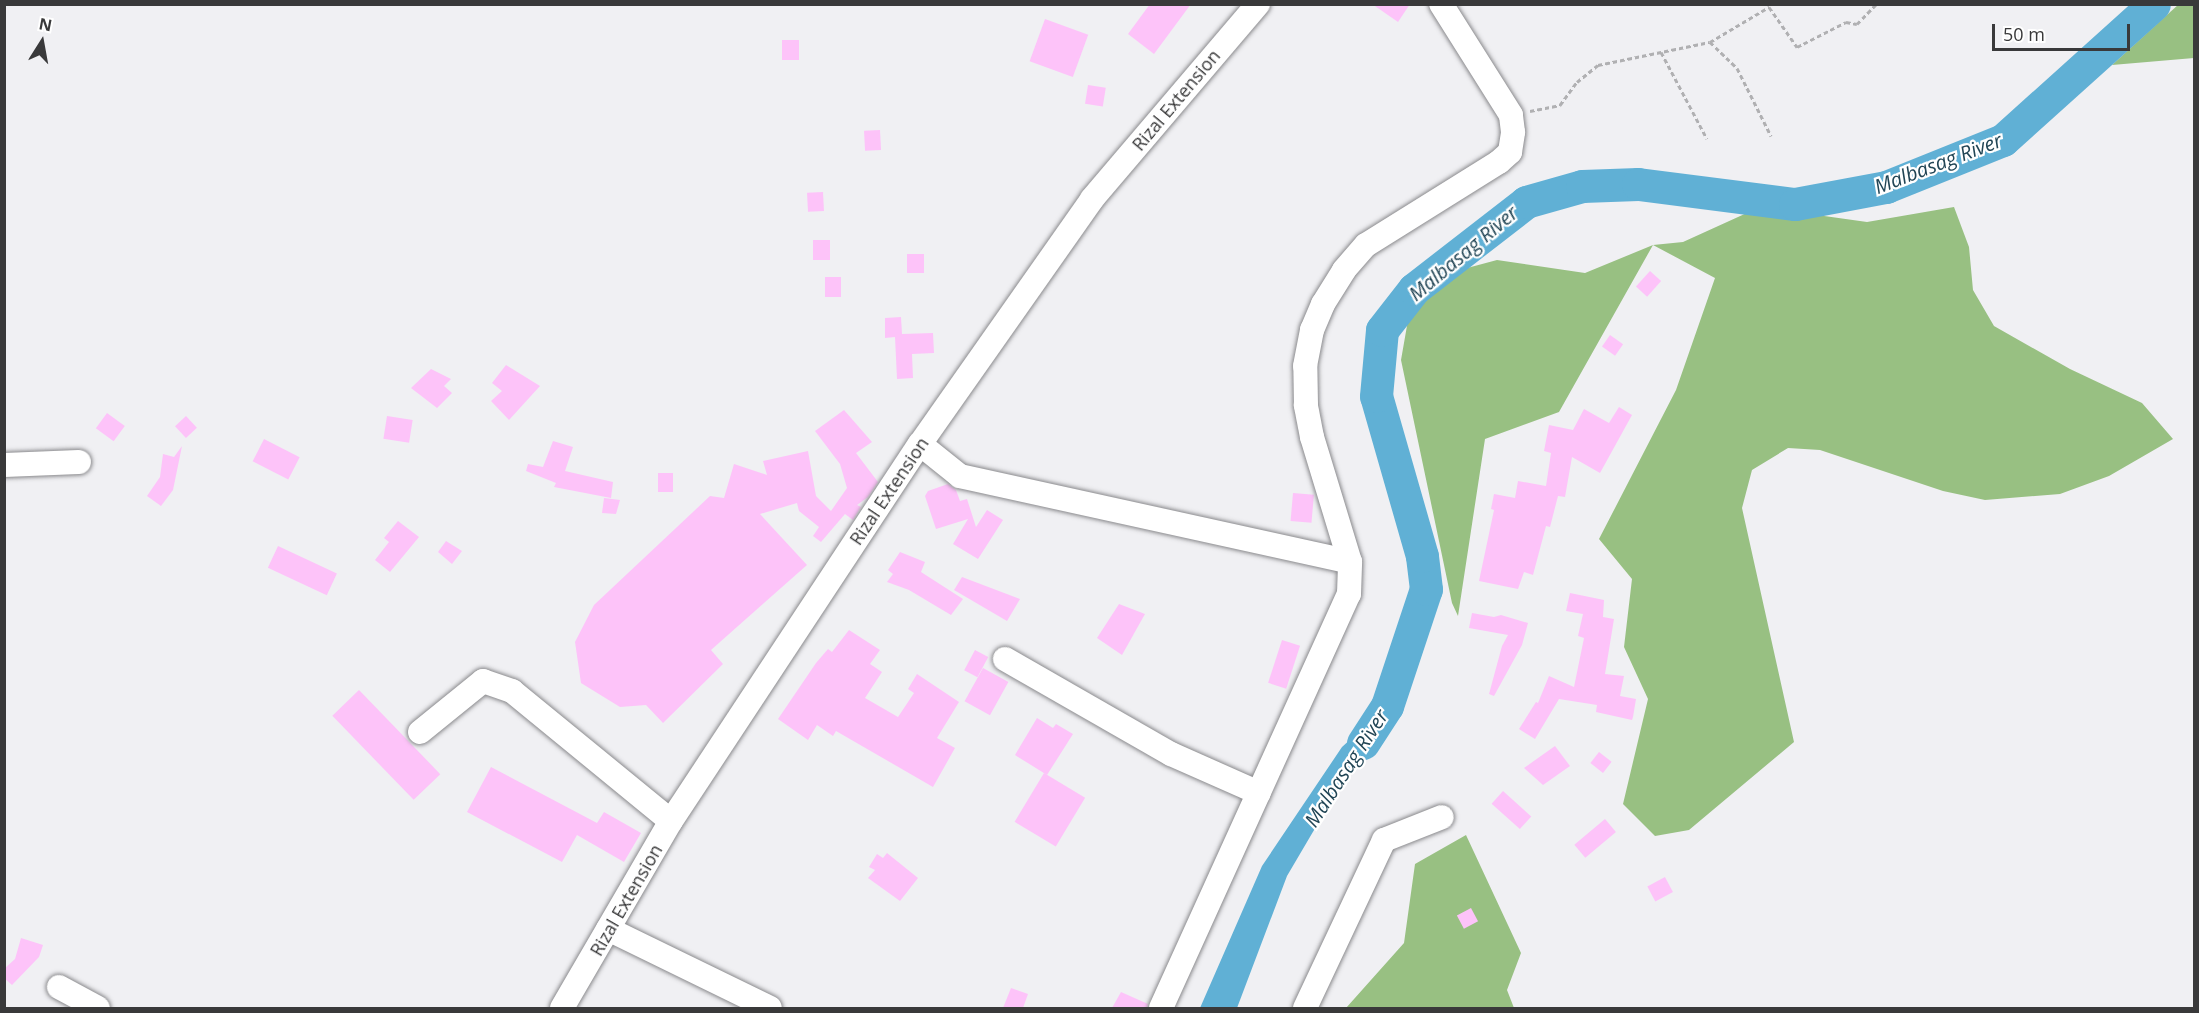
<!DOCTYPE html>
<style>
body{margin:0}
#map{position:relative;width:2199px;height:1013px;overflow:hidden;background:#f0f0f3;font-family:"Open Sans",sans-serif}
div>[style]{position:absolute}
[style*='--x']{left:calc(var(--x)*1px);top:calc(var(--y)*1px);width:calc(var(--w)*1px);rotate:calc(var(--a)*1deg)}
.forest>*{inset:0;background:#98c082}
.water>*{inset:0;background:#60b0d5}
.river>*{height:33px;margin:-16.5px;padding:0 16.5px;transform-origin:16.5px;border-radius:16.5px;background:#60b0d5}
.building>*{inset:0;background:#fdc3f9;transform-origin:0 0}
.path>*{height:3px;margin-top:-1.5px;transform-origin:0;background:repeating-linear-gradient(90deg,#b0b0b2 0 4.5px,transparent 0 7.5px)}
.roads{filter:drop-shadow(0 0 2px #8a8a8d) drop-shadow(0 0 2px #8a8a8d)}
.minor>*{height:24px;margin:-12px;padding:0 12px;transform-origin:12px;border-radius:12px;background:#fff}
span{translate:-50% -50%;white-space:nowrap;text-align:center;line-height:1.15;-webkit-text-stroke:4.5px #fff;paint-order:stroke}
.street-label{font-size:18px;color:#39393a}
.water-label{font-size:20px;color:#214555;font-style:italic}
.frame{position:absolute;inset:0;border:6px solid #39393a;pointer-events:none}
.north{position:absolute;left:12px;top:12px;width:60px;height:60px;-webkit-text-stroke:4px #fff;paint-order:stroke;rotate:11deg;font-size:16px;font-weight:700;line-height:24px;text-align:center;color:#39393a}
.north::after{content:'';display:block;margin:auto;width:21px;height:27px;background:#39393a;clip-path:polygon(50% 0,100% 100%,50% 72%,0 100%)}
.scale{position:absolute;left:1992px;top:24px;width:138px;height:27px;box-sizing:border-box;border:3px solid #39393a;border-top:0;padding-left:8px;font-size:18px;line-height:21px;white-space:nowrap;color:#39393a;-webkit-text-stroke:4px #fff;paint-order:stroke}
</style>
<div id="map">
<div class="forest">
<div style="clip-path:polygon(2179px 4px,2194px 5px,2194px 58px,2112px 65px)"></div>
<div style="clip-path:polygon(1760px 207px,1867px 222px,1954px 207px,1969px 247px,1973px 290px,1994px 326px,2070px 369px,2142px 403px,2173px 439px,2109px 476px,2060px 494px,1985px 500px,1943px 491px,1820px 450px,1788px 448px,1752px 470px,1742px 508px,1794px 742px,1689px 830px,1655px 836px,1623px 804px,1648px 699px,1624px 647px,1632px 579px,1599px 539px,1676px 390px,1715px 278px,1653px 245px,1559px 412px,1485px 439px,1458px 616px,1452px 603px,1401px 360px,1408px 320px,1437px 284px,1456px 271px,1497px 260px,1585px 273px,1653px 245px,1683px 242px)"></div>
<div style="clip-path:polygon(1466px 835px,1521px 953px,1507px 990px,1514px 1008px,1346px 1008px,1404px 943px,1415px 864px)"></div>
</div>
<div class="water">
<div style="clip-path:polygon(1387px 706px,1287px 876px,1237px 1008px,1200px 1008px,1262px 866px,1342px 747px)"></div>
</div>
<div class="river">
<div style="--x:1363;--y:743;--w:44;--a:-57"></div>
<div style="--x:1387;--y:706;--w:123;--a:-71.6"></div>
<div style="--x:1426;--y:589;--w:33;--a:-97"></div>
<div style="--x:1422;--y:556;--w:166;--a:-106"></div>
<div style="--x:1376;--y:396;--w:66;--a:-84.8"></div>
<div style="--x:1382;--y:330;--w:52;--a:-52"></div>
<div style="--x:1414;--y:289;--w:142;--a:-37.8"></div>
<div style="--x:1526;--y:202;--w:58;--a:-15.9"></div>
<div style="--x:1582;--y:186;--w:56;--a:-2"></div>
<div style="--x:1638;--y:184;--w:158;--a:7.3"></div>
<div style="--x:1795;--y:204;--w:93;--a:-10.6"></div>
<div style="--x:1886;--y:187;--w:126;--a:-21.9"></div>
<div style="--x:2003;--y:140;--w:203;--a:-42"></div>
</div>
<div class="building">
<div style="clip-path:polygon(1150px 4px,1191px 4px,1154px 54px,1128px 34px)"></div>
<div style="clip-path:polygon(1372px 4px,1410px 4px,1398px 22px)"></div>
<div style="left:1045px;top:19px;width:46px;height:45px;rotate:20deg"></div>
<div style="left:782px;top:40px;width:17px;height:20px"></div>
<div style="left:1088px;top:85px;width:18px;height:19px;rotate:9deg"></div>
<div style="left:880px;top:130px;width:20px;height:16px;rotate:87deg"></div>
<div style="left:823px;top:192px;width:19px;height:16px;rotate:87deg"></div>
<div style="left:813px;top:240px;width:17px;height:20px"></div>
<div style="left:924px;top:254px;width:19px;height:17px;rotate:90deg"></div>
<div style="left:1650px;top:271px;width:15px;height:21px;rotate:42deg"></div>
<div style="left:825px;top:277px;width:16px;height:20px"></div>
<div style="clip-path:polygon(901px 317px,902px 334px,933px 333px,934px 353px,912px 354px,913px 378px,897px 379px,895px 337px,885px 338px,885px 318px)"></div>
<div style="left:1610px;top:335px;width:16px;height:14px;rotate:35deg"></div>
<div style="clip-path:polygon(506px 365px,540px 386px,509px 420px,491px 401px,502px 391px,492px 383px)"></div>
<div style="clip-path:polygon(431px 369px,451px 379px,444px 386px,452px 393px,437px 408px,411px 388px)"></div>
<div style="clip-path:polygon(1619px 407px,1632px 415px,1600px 473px,1572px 457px,1565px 497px,1558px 496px,1550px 527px,1546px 526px,1533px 575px,1524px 572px,1518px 589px,1479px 581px,1494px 510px,1491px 509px,1494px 494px,1515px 498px,1518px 481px,1546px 486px,1551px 453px,1544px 451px,1549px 425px,1573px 430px,1584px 409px,1609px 423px)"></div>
<div style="clip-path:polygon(844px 410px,872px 442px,856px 453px,878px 482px,868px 497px,857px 505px,861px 507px,853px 520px,845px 514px,821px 542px,813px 536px,819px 527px,799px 511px,797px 503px,760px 514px,807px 565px,711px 650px,723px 664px,663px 723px,646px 705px,620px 707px,581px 683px,575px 642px,594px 605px,710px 496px,724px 498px,734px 464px,767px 475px,763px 461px,808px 451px,816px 496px,831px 511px,847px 488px,840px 464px,815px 431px)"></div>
<div style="left:107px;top:413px;width:22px;height:19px;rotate:36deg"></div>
<div style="left:186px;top:416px;width:16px;height:15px;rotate:47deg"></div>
<div style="left:387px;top:416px;width:26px;height:23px;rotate:9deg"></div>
<div style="left:264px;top:439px;width:40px;height:25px;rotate:27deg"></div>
<div style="clip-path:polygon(553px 441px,573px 447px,565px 471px,613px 482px,611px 498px,554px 487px,556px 483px,526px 471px,528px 464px,543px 467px)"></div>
<div style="clip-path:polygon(182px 446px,173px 490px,161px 506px,147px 496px,160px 477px,163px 454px,174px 457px)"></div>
<div style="left:658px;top:473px;width:15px;height:19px"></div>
<div style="clip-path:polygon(948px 484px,956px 490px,960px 501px,967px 499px,976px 527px,987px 510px,1003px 520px,978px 559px,953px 544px,968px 519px,936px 529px,925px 496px,928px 491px)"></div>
<div style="left:1293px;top:493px;width:21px;height:28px;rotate:5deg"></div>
<div style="clip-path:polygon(604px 498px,620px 500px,616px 514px,602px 513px)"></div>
<div style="clip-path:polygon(398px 521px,419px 537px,390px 572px,375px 560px,389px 542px,384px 538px)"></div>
<div style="clip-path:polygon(446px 541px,462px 551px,452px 564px,438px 552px)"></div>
<div style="left:278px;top:546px;width:65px;height:24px;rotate:25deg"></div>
<div style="clip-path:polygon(900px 552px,925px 562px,921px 572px,963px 599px,951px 615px,909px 590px,887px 582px,893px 574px,888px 570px)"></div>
<div style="clip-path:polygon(962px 577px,1020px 599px,1007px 621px,954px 590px)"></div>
<div style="clip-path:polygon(1570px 593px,1604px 600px,1603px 617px,1614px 619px,1605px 674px,1624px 676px,1620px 696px,1636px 699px,1633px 717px,1632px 720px,1596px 712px,1597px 705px,1559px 699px,1535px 739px,1519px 729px,1536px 702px,1538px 703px,1549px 676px,1574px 687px,1584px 638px,1578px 636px,1583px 614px,1566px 611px)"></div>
<div style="clip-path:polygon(1119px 604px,1145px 614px,1122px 655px,1097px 638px)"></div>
<div style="clip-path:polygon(1472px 613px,1494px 617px,1501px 615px,1528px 623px,1522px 645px,1494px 696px,1489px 694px,1502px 646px,1508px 635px,1469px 628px)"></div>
<div style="clip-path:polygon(849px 630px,880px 650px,870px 664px,882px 672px,865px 698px,898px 717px,914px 693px,908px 689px,917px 674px,959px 702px,937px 738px,955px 748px,933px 787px,836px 731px,833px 736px,817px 725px,808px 740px,778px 719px,816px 663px,828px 649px,832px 652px)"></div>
<div style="left:1282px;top:640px;width:19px;height:45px;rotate:18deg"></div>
<div style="left:975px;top:650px;width:15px;height:23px;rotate:28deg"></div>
<div style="left:983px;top:668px;width:29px;height:38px;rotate:29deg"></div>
<div style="left:359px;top:690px;width:117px;height:37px;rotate:46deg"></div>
<div style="clip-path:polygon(1037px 718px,1053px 728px,1056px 724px,1073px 734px,1047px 775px,1015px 755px)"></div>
<div style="clip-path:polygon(1555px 746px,1570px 766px,1543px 785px,1524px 768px)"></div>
<div style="left:1599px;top:752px;width:16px;height:14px;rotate:38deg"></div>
<div style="clip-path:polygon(491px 767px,597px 823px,604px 812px,641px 833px,624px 862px,577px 835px,562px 862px,467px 812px)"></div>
<div style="left:1044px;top:773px;width:48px;height:57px;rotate:31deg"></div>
<div style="left:1503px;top:791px;width:38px;height:17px;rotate:42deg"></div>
<div style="left:1605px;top:819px;width:17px;height:40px;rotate:50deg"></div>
<div style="clip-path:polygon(887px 853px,918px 878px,900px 901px,868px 878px,875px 870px,869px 867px,877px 854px,883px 858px)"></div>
<div style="left:1665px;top:877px;width:17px;height:20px;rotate:62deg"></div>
<div style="left:1471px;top:908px;width:15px;height:16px;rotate:62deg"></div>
<div style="clip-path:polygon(21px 938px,43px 945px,39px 957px,12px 985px,4px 978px,4px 969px,15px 959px)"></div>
<div style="clip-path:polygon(1011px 988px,1028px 994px,1023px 1008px,1003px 1008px)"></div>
<div style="clip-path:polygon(1121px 992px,1148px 1004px,1147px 1008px,1112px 1008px)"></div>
</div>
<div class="path">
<div style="--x:1710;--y:42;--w:37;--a:44"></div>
<div style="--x:1737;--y:68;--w:76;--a:63.4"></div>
<div style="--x:1661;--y:52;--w:98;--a:62.1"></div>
<div style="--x:1530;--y:111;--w:31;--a:-11"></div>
<div style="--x:1560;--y:105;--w:29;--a:-54"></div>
<div style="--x:1577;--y:82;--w:27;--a:-39"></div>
<div style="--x:1598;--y:65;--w:114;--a:-11.6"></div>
<div style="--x:1710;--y:42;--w:69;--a:-30.7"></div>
<div style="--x:1769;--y:7;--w:49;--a:55"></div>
<div style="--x:1797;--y:47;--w:55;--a:-27"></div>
<div style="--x:1846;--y:22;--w:11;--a:10"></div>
<div style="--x:1857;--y:24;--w:28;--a:-46"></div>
</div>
<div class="roads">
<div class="minor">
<div style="--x:920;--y:444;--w:51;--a:38.7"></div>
<div style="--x:960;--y:476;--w:399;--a:12.4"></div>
<div style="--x:4;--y:465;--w:75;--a:-2.3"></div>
<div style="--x:1005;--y:659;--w:191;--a:29.8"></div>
<div style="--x:1171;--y:754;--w:96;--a:23.9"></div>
<div style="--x:420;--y:732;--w:81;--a:-39"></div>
<div style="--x:483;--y:681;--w:31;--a:19"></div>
<div style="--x:512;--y:691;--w:205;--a:39.3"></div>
<div style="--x:608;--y:929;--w:180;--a:26"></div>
<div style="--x:59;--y:987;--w:44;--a:28.3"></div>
<div style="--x:562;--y:1008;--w:216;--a:-59.8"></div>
<div style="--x:671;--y:821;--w:452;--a:-56.6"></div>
<div style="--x:920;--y:444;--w:299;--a:-54.9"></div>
<div style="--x:1092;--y:199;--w:256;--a:-49.6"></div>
<div style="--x:1161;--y:1008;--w:455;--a:-65.6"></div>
<div style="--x:1349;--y:594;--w:32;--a:-88"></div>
<div style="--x:1350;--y:562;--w:131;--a:-106.9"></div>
<div style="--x:1312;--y:437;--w:33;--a:-101"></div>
<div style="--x:1306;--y:405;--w:39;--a:-91"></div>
<div style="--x:1305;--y:366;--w:37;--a:-79"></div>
<div style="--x:1312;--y:330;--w:28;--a:-67"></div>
<div style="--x:1323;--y:304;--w:40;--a:-58"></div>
<div style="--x:1344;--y:270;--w:33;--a:-49"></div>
<div style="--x:1366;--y:245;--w:157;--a:-32"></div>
<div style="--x:1499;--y:162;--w:15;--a:-42"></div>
<div style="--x:1510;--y:152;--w:20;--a:-81"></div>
<div style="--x:1513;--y:132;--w:17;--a:-97"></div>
<div style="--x:1511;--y:115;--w:131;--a:-122.2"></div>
<div style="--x:1305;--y:1008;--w:186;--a:-64.8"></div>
<div style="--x:1384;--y:840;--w:62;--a:-21.6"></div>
</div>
</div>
<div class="street-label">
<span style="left:1176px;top:100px;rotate:-50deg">Rizal Extension</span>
<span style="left:889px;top:491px;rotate:-56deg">Rizal Extension</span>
<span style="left:626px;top:900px;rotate:-60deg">Rizal Extension</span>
</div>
<div class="water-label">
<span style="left:1938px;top:163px;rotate:-21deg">Malbasag River</span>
<span style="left:1463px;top:253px;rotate:-40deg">Malbasag River</span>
<span style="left:1346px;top:768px;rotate:-57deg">Malbasag River</span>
</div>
<div class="frame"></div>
<div class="north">N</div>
<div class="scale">50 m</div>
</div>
